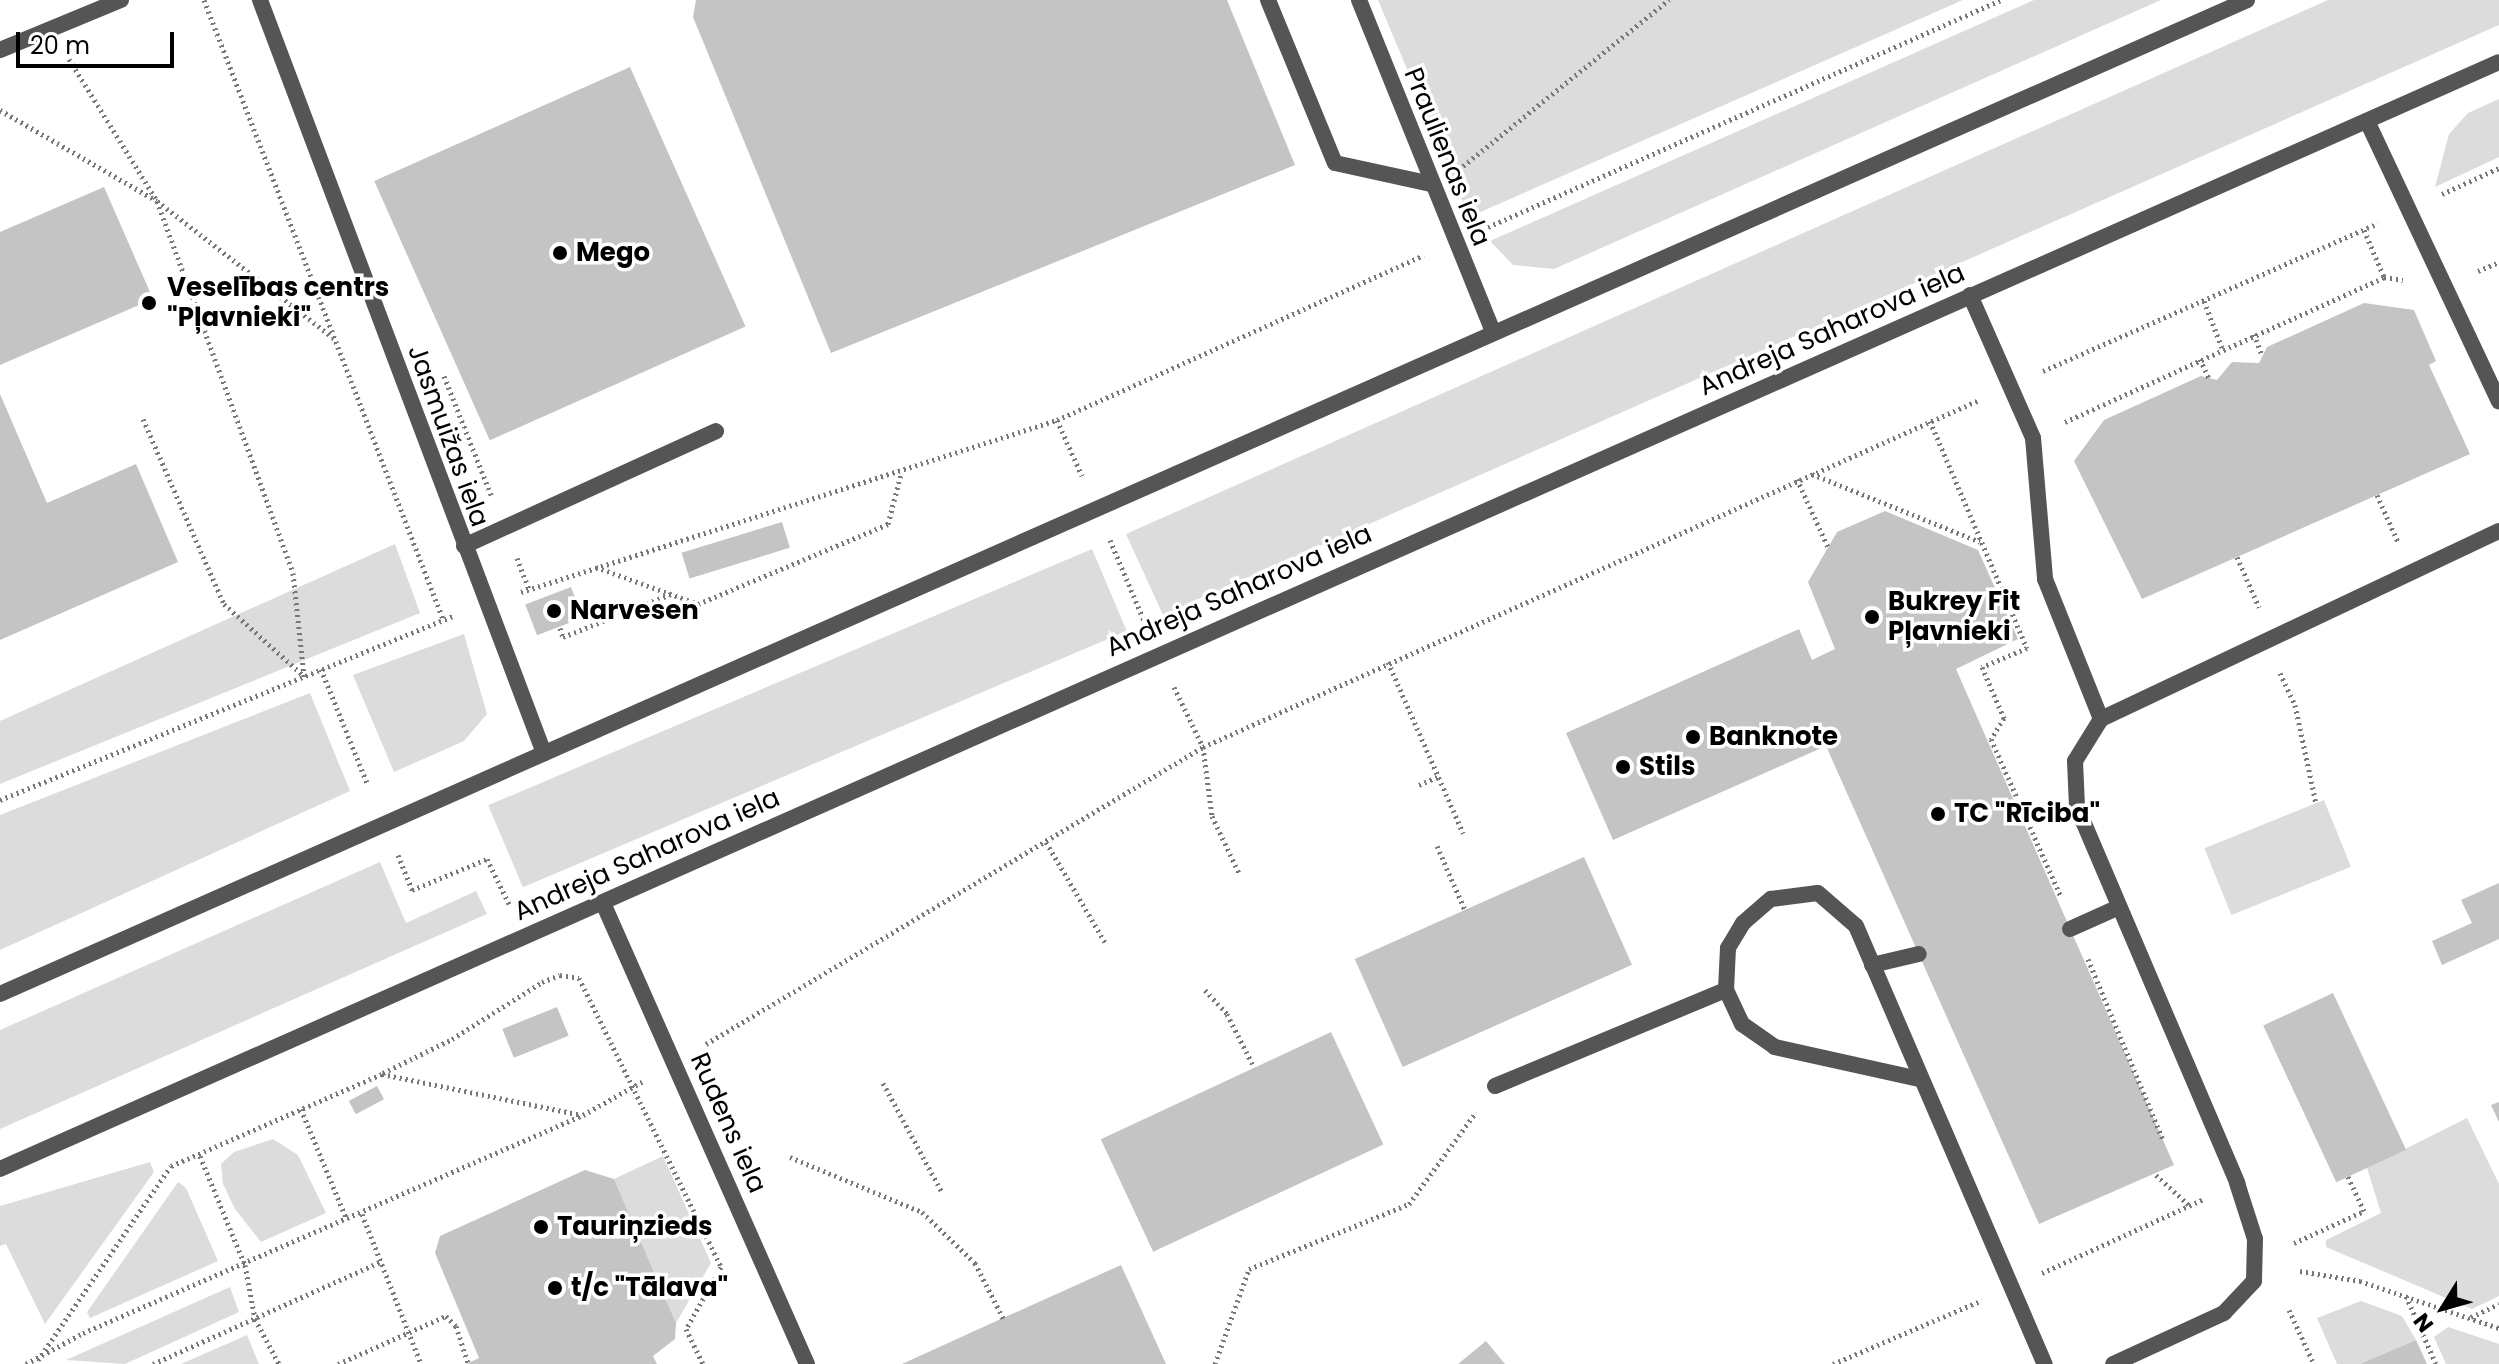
<!DOCTYPE html>
<meta charset="utf-8">
<style>
body{margin:0}
#map{position:relative;width:2499px;height:1364px;overflow:hidden;background:#fff;font-family:Poppins,sans-serif}
div>[style]{position:absolute}
[style*='--x']{left:calc(var(--x)*1px);top:calc(var(--y)*1px);width:calc(var(--w)*1px);rotate:calc(var(--a)*1deg)}
.green>*{inset:0;background:#dcdcdc;transform-origin:0 0}
.building>*{inset:0;background:#c4c4c4;transform-origin:0 0}
.path>*{height:5px;margin-top:-2.5px;transform-origin:0;background:repeating-linear-gradient(90deg,#777 0 2px,transparent 0 6px)}
.service>*{height:16px;margin:-8px;padding:0 8px;transform-origin:8px;border-radius:8px;background:#555}
.minor>*{height:16px;margin:-8px;padding:0 8px;transform-origin:8px;border-radius:8px;background:#555}
.tertiary>*{height:16px;margin:-8px;padding:0 8px;transform-origin:8px;border-radius:8px;background:#555}
.dots>*{width:22px;height:22px;translate:-50% -50%;box-sizing:border-box;border:4px solid #fff;border-radius:50%}
span{translate:-50% -50%;white-space:nowrap;text-align:center;line-height:1.15;-webkit-text-stroke:7px #fff;paint-order:stroke}
.street-label{font-size:26px;color:#000}
.poi-label{font-size:26px;color:#000;font-weight:700}
.left{translate:0 -50%;text-align:left}
.north{position:absolute;left:2403px;top:1268px;width:80px;height:80px;-webkit-text-stroke:6px #fff;paint-order:stroke;rotate:233deg;font-size:22px;font-weight:700;line-height:32px;text-align:center;color:#000}
.north::after{content:'';display:block;margin:auto;width:28px;height:36px;background:#000;clip-path:polygon(50% 0,100% 100%,50% 72%,0 100%)}
.scale{position:absolute;left:16px;top:32px;width:158px;height:36px;box-sizing:border-box;border:4px solid #000;border-top:0;padding-left:10px;font-size:24px;line-height:28px;white-space:nowrap;color:#000;-webkit-text-stroke:6px #fff;paint-order:stroke}
</style>
<div id="map">
<div class="green">
<div style="clip-path:polygon(1378px 0,1963px 0,1469px 217px)"></div>
<div style="clip-path:polygon(2034px 0,2161px 0,1554px 269px,1513px 265px,1490px 241px)"></div>
<div style="clip-path:polygon(2328px 0,2499px 0,2499px 25px,1163px 615px,1126px 534px)"></div>
<div style="clip-path:polygon(2499px 99px,2499px 157px,2435px 187px,2449px 134px,2468px 113px)"></div>
<div style="clip-path:polygon(395px 544px,420px 613px,0 784px,0 721px)"></div>
<div style="left:1092px;top:549px;width:89px;height:656px;rotate:67deg"></div>
<div style="clip-path:polygon(464px 634px,487px 714px,464px 741px,394px 772px,353px 675px)"></div>
<div style="clip-path:polygon(310px 693px,350px 791px,0 950px,0 815px)"></div>
<div style="left:2324px;top:800px;width:72px;height:129px;rotate:68deg"></div>
<div style="clip-path:polygon(380px 862px,406px 923px,476px 891px,487px 914px,0 1129px,0 1030px)"></div>
<div style="clip-path:polygon(2467px 1118px,2499px 1184px,2499px 1296px,2472px 1309px,2326px 1247px,2326px 1240px,2381px 1213px,2367px 1168px)"></div>
<div style="clip-path:polygon(273px 1139px,298px 1155px,326px 1213px,261px 1242px,235px 1209px,223px 1184px,221px 1164px,234px 1152px)"></div>
<div style="clip-path:polygon(663px 1156px,711px 1263px,676px 1323px,614px 1179px)"></div>
<div style="clip-path:polygon(150px 1162px,154px 1172px,45px 1324px,6px 1244px,0 1246px,0 1206px)"></div>
<div style="clip-path:polygon(178px 1182px,186px 1188px,218px 1261px,90px 1318px,87px 1312px)"></div>
<div style="clip-path:polygon(230px 1287px,239px 1312px,125px 1364px,66px 1360px)"></div>
<div style="clip-path:polygon(2361px 1301px,2402px 1316px,2416px 1340px,2360px 1364px,2337px 1364px,2317px 1318px)"></div>
<div style="clip-path:polygon(2448px 1327px,2499px 1344px,2499px 1364px,2446px 1364px,2434px 1337px)"></div>
<div style="clip-path:polygon(247px 1335px,259px 1364px,181px 1364px)"></div>
</div>
<div class="building">
<div style="clip-path:polygon(696px 0,1227px 0,1295px 165px,831px 353px,693px 17px)"></div>
<div style="left:630px;top:67px;width:284px;height:280px;rotate:66deg"></div>
<div style="clip-path:polygon(104px 187px,153px 299px,0 365px,0 232px)"></div>
<div style="clip-path:polygon(2364px 303px,2414px 310px,2436px 361px,2429px 365px,2470px 454px,2142px 599px,2074px 461px,2104px 420px,2201px 376px,2217px 380px,2232px 362px,2259px 363px,2267px 347px)"></div>
<div style="clip-path:polygon(0 394px,47px 503px,136px 464px,178px 562px,0 640px)"></div>
<div style="clip-path:polygon(1885px 511px,1978px 550px,2018px 639px,1956px 669px,2174px 1165px,2039px 1224px,1826px 746px,1613px 840px,1566px 733px,1799px 629px,1812px 660px,1835px 649px,1808px 582px,1837px 532px)"></div>
<div style="left:782px;top:522px;width:27px;height:105px;rotate:73deg"></div>
<div style="left:571px;top:587px;width:33px;height:49px;rotate:69deg"></div>
<div style="left:1584px;top:857px;width:118px;height:251px;rotate:66deg"></div>
<div style="clip-path:polygon(2499px 883px,2499px 939px,2442px 965px,2432px 941px,2472px 923px,2461px 900px)"></div>
<div style="left:2333px;top:993px;width:173px;height:77px;rotate:65deg"></div>
<div style="left:557px;top:1007px;width:31px;height:59px;rotate:68deg"></div>
<div style="left:1331px;top:1032px;width:124px;height:254px;rotate:65deg"></div>
<div style="left:377px;top:1086px;width:15px;height:32px;rotate:62deg"></div>
<div style="clip-path:polygon(2499px 1102px,2499px 1122px,2491px 1105px)"></div>
<div style="clip-path:polygon(585px 1170px,614px 1179px,676px 1323px,675px 1339px,653px 1356px,657px 1364px,466px 1364px,479px 1358px,435px 1253px,440px 1236px)"></div>
<div style="clip-path:polygon(1121px 1265px,1166px 1364px,902px 1364px,1003px 1318px)"></div>
<div style="clip-path:polygon(2416px 1340px,2427px 1364px,2360px 1364px)"></div>
<div style="clip-path:polygon(1486px 1341px,1505px 1364px,1458px 1364px)"></div>
</div>
<div class="path">
<div style="--x:204;--y:0;--w:664;--a:68.89"></div>
<div style="--x:69;--y:59;--w:167;--a:58.2"></div>
<div style="--x:157;--y:201;--w:396;--a:69.9"></div>
<div style="--x:293;--y:573;--w:104;--a:83.9"></div>
<div style="--x:0;--y:110;--w:181;--a:30.1"></div>
<div style="--x:157;--y:201;--w:225;--a:37.8"></div>
<div style="--x:1463;--y:166;--w:265;--a:-38.9"></div>
<div style="--x:2442;--y:194;--w:63;--a:-24.5"></div>
<div style="--x:1488;--y:227;--w:561;--a:-23.87"></div>
<div style="--x:2364;--y:230;--w:51;--a:66.9"></div>
<div style="--x:2478;--y:271;--w:23;--a:-23"></div>
<div style="--x:2204;--y:301;--w:50;--a:69"></div>
<div style="--x:2254;--y:334;--w:22;--a:69"></div>
<div style="--x:2200;--y:359;--w:21;--a:65"></div>
<div style="--x:2043;--y:371;--w:366;--a:-23.8"></div>
<div style="--x:444;--y:376;--w:130;--a:68.4"></div>
<div style="--x:143;--y:419;--w:202;--a:66.4"></div>
<div style="--x:224;--y:604;--w:108;--a:42"></div>
<div style="--x:1057;--y:420;--w:61;--a:65.9"></div>
<div style="--x:1930;--y:421;--w:247;--a:66.9"></div>
<div style="--x:2027;--y:648;--w:49;--a:157.1"></div>
<div style="--x:1982;--y:667;--w:56;--a:66.7"></div>
<div style="--x:2004;--y:718;--w:25;--a:122"></div>
<div style="--x:1991;--y:739;--w:171;--a:66.1"></div>
<div style="--x:2065;--y:422;--w:350;--a:-24.4"></div>
<div style="--x:2384;--y:277;--w:19;--a:9"></div>
<div style="--x:1812;--y:474;--w:181;--a:22"></div>
<div style="--x:1797;--y:479;--w:75;--a:65.5"></div>
<div style="--x:2377;--y:495;--w:51;--a:65.9"></div>
<div style="--x:1110;--y:540;--w:90;--a:67.1"></div>
<div style="--x:2237;--y:557;--w:55;--a:66.3"></div>
<div style="--x:517;--y:558;--w:33;--a:69"></div>
<div style="--x:596;--y:567;--w:109;--a:19.9"></div>
<div style="--x:698;--y:604;--w:206;--a:-22.8"></div>
<div style="--x:888;--y:524;--w:52;--a:-75.4"></div>
<div style="--x:521;--y:592;--w:563;--a:-17.79"></div>
<div style="--x:1057;--y:420;--w:402;--a:-24.2"></div>
<div style="--x:560;--y:628;--w:9;--a:72"></div>
<div style="--x:563;--y:637;--w:116;--a:-21.7"></div>
<div style="--x:1388;--y:662;--w:187;--a:66.3"></div>
<div style="--x:321;--y:669;--w:123;--a:68"></div>
<div style="--x:2280;--y:673;--w:35;--a:65"></div>
<div style="--x:2295;--y:705;--w:101;--a:78"></div>
<div style="--x:1174;--y:687;--w:67;--a:64.2"></div>
<div style="--x:1203;--y:747;--w:70;--a:82.6"></div>
<div style="--x:1212;--y:816;--w:63;--a:64.7"></div>
<div style="--x:1419;--y:785;--w:20;--a:-24"></div>
<div style="--x:0;--y:800;--w:491;--a:-22.1"></div>
<div style="--x:1046;--y:842;--w:118;--a:59.5"></div>
<div style="--x:1437;--y:846;--w:70;--a:66.4"></div>
<div style="--x:398;--y:855;--w:38;--a:68"></div>
<div style="--x:412;--y:890;--w:81;--a:-22.5"></div>
<div style="--x:487;--y:859;--w:50;--a:63.9"></div>
<div style="--x:2088;--y:959;--w:196;--a:67.5"></div>
<div style="--x:1205;--y:990;--w:33;--a:47"></div>
<div style="--x:1227;--y:1014;--w:59;--a:63"></div>
<div style="--x:706;--y:1044;--w:579;--a:-30.86"></div>
<div style="--x:1203;--y:747;--w:850;--a:-24.09"></div>
<div style="--x:383;--y:1073;--w:77;--a:-26.2"></div>
<div style="--x:452;--y:1039;--w:107;--a:-32.3"></div>
<div style="--x:542;--y:982;--w:19;--a:-21"></div>
<div style="--x:560;--y:975;--w:19;--a:9"></div>
<div style="--x:579;--y:978;--w:322;--a:63.8"></div>
<div style="--x:721;--y:1267;--w:71;--a:119.4"></div>
<div style="--x:686;--y:1329;--w:39;--a:64"></div>
<div style="--x:883;--y:1083;--w:124;--a:61.6"></div>
<div style="--x:301;--y:1109;--w:120;--a:67.5"></div>
<div style="--x:200;--y:1156;--w:118;--a:67.6"></div>
<div style="--x:245;--y:1265;--w:55;--a:79.5"></div>
<div style="--x:255;--y:1319;--w:51;--a:61.9"></div>
<div style="--x:790;--y:1157;--w:143;--a:22.6"></div>
<div style="--x:922;--y:1212;--w:74;--a:43.9"></div>
<div style="--x:975;--y:1263;--w:62;--a:63"></div>
<div style="--x:2156;--y:1175;--w:46;--a:42.4"></div>
<div style="--x:362;--y:1214;--w:161;--a:68.5"></div>
<div style="--x:2294;--y:1243;--w:77;--a:-24.6"></div>
<div style="--x:2364;--y:1211;--w:38;--a:-115"></div>
<div style="--x:2300;--y:1271;--w:61;--a:9.5"></div>
<div style="--x:2360;--y:1281;--w:147;--a:18.7"></div>
<div style="--x:2042;--y:1273;--w:178;--a:-24.6"></div>
<div style="--x:2406;--y:1296;--w:74;--a:66.2"></div>
<div style="--x:2289;--y:1310;--w:60;--a:65.2"></div>
<div style="--x:2471;--y:1317;--w:31;--a:-25"></div>
<div style="--x:38;--y:1360;--w:235;--a:-55.6"></div>
<div style="--x:171;--y:1166;--w:230;--a:-23.6"></div>
<div style="--x:382;--y:1074;--w:204;--a:11.6"></div>
<div style="--x:26;--y:1364;--w:65;--a:-28.5"></div>
<div style="--x:83;--y:1333;--w:545;--a:-23.56"></div>
<div style="--x:583;--y:1115;--w:71;--a:-29.4"></div>
<div style="--x:153;--y:1364;--w:249;--a:-24.2"></div>
<div style="--x:338;--y:1364;--w:118;--a:-24"></div>
<div style="--x:446;--y:1316;--w:14;--a:45"></div>
<div style="--x:456;--y:1326;--w:39;--a:72"></div>
<div style="--x:1215;--y:1364;--w:101;--a:-70.3"></div>
<div style="--x:1249;--y:1269;--w:173;--a:-22.1"></div>
<div style="--x:1409;--y:1204;--w:114;--a:-53.9"></div>
<div style="--x:1833;--y:1364;--w:162;--a:-23.2"></div>
</div>
<div class="service">
<div style="--x:1268;--y:0;--w:176;--a:67.7"></div>
<div style="--x:1335;--y:163;--w:98;--a:12.3"></div>
<div style="--x:0;--y:50;--w:131;--a:-22.5"></div>
<div style="--x:464;--y:546;--w:277;--a:-24.5"></div>
<div style="--x:2070;--y:929;--w:51;--a:-24.1"></div>
<div style="--x:1872;--y:965;--w:48;--a:-13.2"></div>
<div style="--x:1495;--y:1086;--w:250;--a:-22.6"></div>
</div>
<div class="minor">
<div style="--x:260;--y:0;--w:805;--a:69.34"></div>
<div style="--x:1359;--y:0;--w:357;--a:68"></div>
<div style="--x:2367;--y:121;--w:310;--a:64.8"></div>
<div style="--x:1970;--y:295;--w:156;--a:66.2"></div>
<div style="--x:2033;--y:438;--w:142;--a:85.1"></div>
<div style="--x:2045;--y:579;--w:151;--a:68.2"></div>
<div style="--x:2101;--y:719;--w:49;--a:121.8"></div>
<div style="--x:2075;--y:761;--w:46;--a:87.5"></div>
<div style="--x:2077;--y:807;--w:409;--a:66.9"></div>
<div style="--x:2237;--y:1183;--w:59;--a:72.2"></div>
<div style="--x:2255;--y:1239;--w:42;--a:91.4"></div>
<div style="--x:2254;--y:1281;--w:44;--a:133.2"></div>
<div style="--x:2224;--y:1313;--w:122;--a:155.3"></div>
<div style="--x:2101;--y:719;--w:440;--a:-25.3"></div>
<div style="--x:603;--y:903;--w:504;--a:66.13"></div>
<div style="--x:1919;--y:1079;--w:148;--a:-167.5"></div>
<div style="--x:1775;--y:1047;--w:40;--a:-145.1"></div>
<div style="--x:1742;--y:1024;--w:38;--a:-115"></div>
<div style="--x:1726;--y:990;--w:42;--a:-87.3"></div>
<div style="--x:1728;--y:948;--w:29;--a:-59"></div>
<div style="--x:1743;--y:923;--w:37;--a:-41"></div>
<div style="--x:1771;--y:899;--w:47;--a:-7.3"></div>
<div style="--x:1818;--y:893;--w:50;--a:41"></div>
<div style="--x:1856;--y:926;--w:477;--a:66.7"></div>
</div>
<div class="tertiary">
<div style="--x:0;--y:994;--w:2457;--a:-23.86"></div>
<div style="--x:0;--y:1169;--w:2733;--a:-23.89"></div>
</div>
<div class="dots">
<div style="left:560px;top:253px;background:#000"></div>
<div style="left:149px;top:303px;background:#000"></div>
<div style="left:554px;top:611px;background:#000"></div>
<div style="left:1872px;top:617px;background:#000"></div>
<div style="left:1693px;top:737px;background:#000"></div>
<div style="left:1623px;top:767px;background:#000"></div>
<div style="left:1938px;top:814px;background:#000"></div>
<div style="left:541px;top:1227px;background:#000"></div>
<div style="left:555px;top:1288px;background:#000"></div>
</div>
<div class="street-label">
<span style="left:1447px;top:157px;rotate:68deg">Praulienas iela</span>
<span style="left:1832px;top:330px;rotate:-24deg">Andreja Saharova iela</span>
<span style="left:448px;top:436px;rotate:70deg">Jasmuižas iela</span>
<span style="left:1239px;top:591px;rotate:-24deg">Andreja Saharova iela</span>
<span style="left:647px;top:855px;rotate:-24deg">Andreja Saharova iela</span>
<span style="left:728px;top:1123px;rotate:66deg">Rudens iela</span>
</div>
<div class="poi-label">
<span class="left" style="left:576px;top:253px">Mego</span>
<span class="left" style="left:167px;top:303px">Veselības centrs<br>"Pļavnieki"</span>
<span class="left" style="left:1888px;top:617px">Bukrey Fit<br>Pļavnieki</span>
<span class="left" style="left:570px;top:611px">Narvesen</span>
<span class="left" style="left:1709px;top:737px">Banknote</span>
<span class="left" style="left:1639px;top:767px">Stils</span>
<span class="left" style="left:1954px;top:814px">TC "Rīciba"</span>
<span class="left" style="left:557px;top:1227px">Tauriņzieds</span>
<span class="left" style="left:571px;top:1288px">t/c "Tālava"</span>
</div>
<div class="north">N</div>
<div class="scale">20 m</div>
</div>
